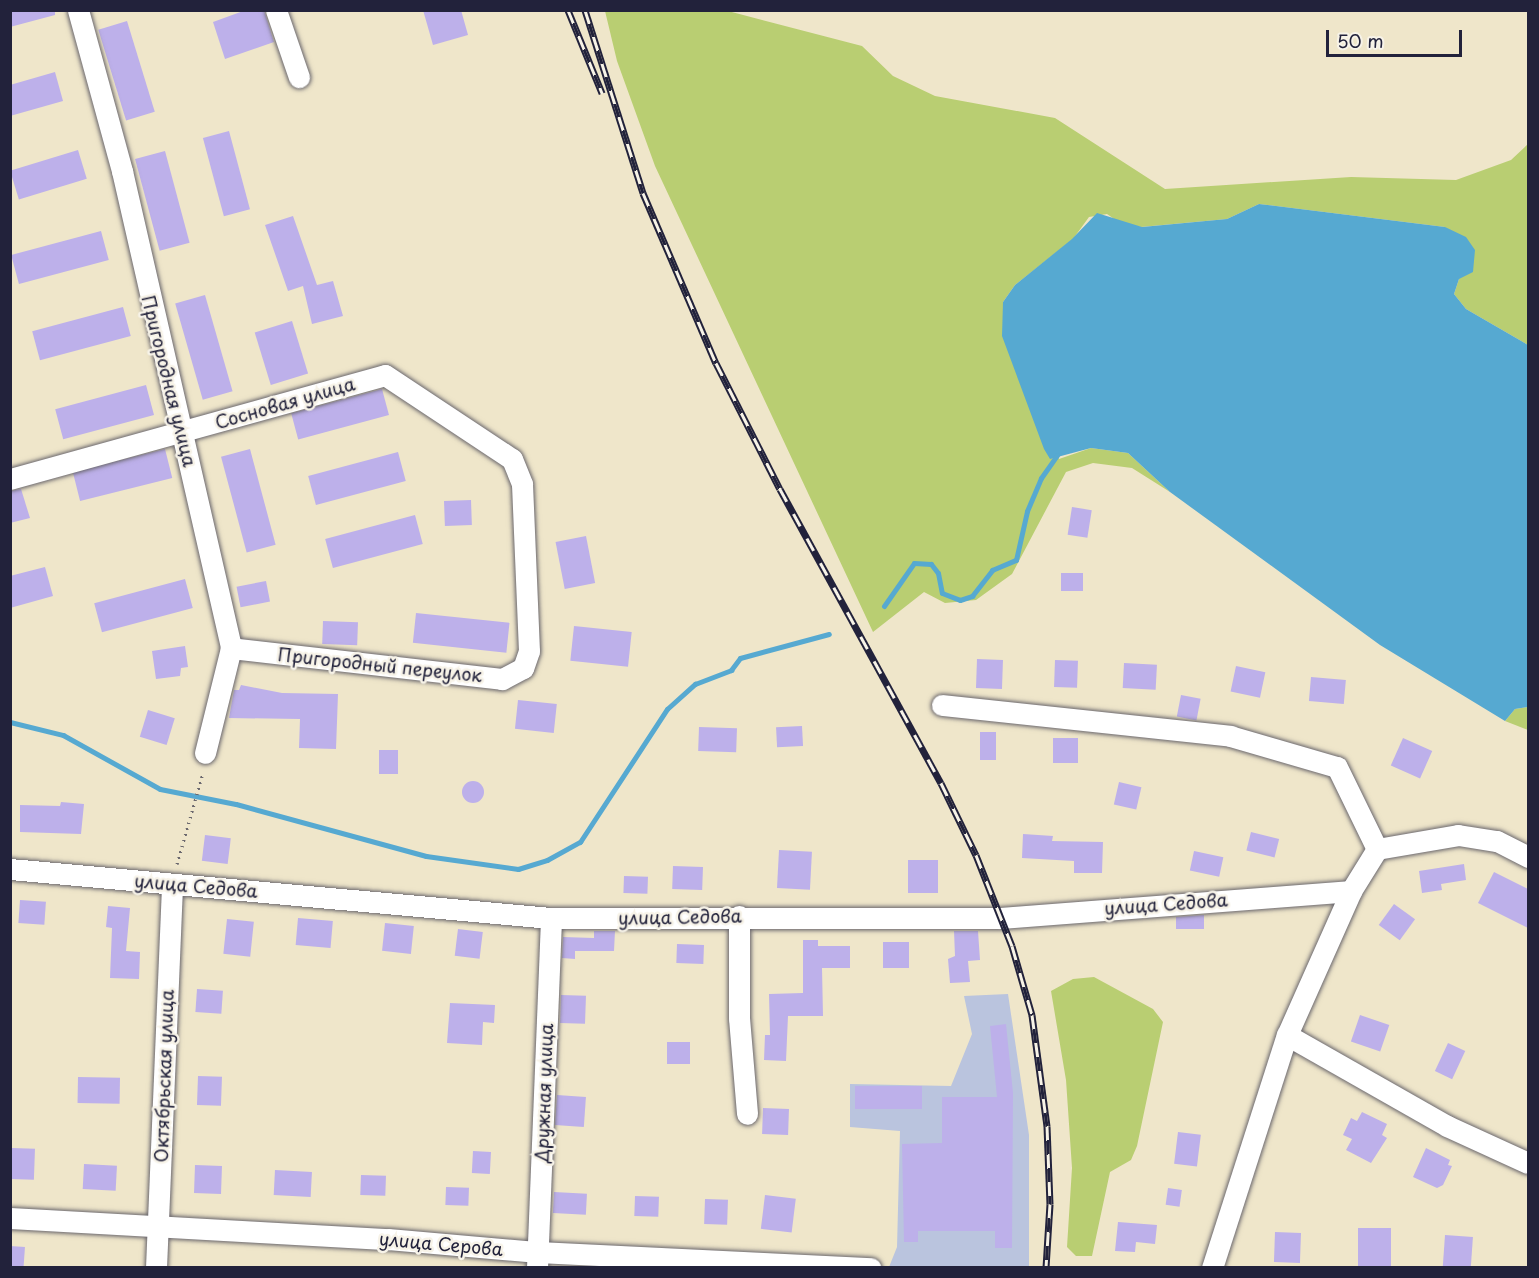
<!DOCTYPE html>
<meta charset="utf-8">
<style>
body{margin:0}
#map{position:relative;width:1539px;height:1278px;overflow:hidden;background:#efe6ca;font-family:"Playpen Sans",sans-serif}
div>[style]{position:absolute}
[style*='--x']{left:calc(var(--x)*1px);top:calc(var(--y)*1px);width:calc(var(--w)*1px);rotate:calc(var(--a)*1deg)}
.industrial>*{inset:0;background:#bac4de}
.green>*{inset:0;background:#b9ce72}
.water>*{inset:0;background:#56a9d1}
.stream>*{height:5px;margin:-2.5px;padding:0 2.5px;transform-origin:2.5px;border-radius:2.5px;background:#56a9d1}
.building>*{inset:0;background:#bdb0ea;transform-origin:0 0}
.round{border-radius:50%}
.path>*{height:3px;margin-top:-1.5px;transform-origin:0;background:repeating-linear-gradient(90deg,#6a676d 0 1.5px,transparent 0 6px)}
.roads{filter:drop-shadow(0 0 2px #6a676d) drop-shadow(0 0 2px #6a676d)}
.minor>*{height:21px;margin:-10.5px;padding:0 10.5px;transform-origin:10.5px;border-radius:10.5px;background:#fff}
.rail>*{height:7px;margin-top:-3.5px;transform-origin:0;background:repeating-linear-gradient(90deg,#f7f3e8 0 14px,#22223b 0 28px);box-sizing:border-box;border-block:2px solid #22223b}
span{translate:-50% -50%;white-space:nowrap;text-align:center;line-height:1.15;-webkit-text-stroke:5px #f7f3e8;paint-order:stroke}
.street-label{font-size:18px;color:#22223b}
.frame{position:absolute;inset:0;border:12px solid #22223b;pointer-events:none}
.scale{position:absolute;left:1326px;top:30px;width:136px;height:27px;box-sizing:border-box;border:3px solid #22223b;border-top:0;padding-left:8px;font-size:18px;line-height:21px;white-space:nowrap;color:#22223b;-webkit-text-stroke:4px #f7f3e8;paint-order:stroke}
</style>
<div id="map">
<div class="industrial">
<div style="clip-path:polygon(1008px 994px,1029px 1135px,1029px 1267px,889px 1267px,897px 1247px,900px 1131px,850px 1127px,850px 1084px,951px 1086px,972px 1034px,964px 996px)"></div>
</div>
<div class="green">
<div style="clip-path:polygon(605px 11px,728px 11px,862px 46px,893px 76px,935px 96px,1055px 118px,1165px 189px,1351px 177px,1456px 180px,1511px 160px,1528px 144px,1528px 345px,1466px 309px,1454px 294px,1459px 279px,1445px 227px,1259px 204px,1227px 219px,1141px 227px,1120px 223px,1107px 214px,1089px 217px,1073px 239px,1015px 285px,1003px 302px,1059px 459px,1091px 448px,1128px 453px,1170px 492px,1132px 468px,1093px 463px,1066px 472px,1012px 574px,976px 600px,945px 603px,924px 592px,873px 632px,655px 166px,617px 61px)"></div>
<div style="clip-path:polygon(1528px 707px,1528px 730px,1505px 721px,1515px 709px)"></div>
<div style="clip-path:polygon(1094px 977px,1153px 1009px,1163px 1022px,1137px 1146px,1131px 1160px,1110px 1172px,1092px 1256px,1076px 1256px,1067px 1247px,1072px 1168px,1066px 1080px,1051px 991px,1073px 979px)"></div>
</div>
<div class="water">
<div style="clip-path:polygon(1259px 204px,1445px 227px,1466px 237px,1475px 250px,1473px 272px,1459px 279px,1454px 294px,1466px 309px,1528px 345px,1528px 707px,1515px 709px,1505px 721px,1380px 645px,1170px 492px,1128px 453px,1091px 448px,1050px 459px,1044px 449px,1002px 336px,1003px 302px,1015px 285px,1072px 239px,1097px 213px,1142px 227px,1227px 219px)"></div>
</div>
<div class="stream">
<div style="--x:884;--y:606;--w:52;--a:-55.1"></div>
<div style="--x:914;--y:563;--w:17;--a:3"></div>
<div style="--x:931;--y:564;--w:11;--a:52"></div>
<div style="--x:938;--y:573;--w:20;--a:79"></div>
<div style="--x:942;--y:593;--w:19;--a:21"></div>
<div style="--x:960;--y:600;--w:13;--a:-18"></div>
<div style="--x:972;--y:596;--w:33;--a:-52"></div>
<div style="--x:992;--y:570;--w:26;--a:-23"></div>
<div style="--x:1016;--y:560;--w:50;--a:-77.3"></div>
<div style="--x:1027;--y:511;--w:36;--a:-67"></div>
<div style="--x:1041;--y:478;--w:28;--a:-55"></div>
<div style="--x:10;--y:722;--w:55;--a:13.8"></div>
<div style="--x:63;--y:735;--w:111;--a:29.1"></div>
<div style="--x:160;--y:789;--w:77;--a:11.2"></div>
<div style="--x:236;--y:804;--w:197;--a:15.3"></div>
<div style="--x:426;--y:856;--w:93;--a:8"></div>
<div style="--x:518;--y:869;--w:30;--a:-17"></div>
<div style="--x:547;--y:860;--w:38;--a:-29"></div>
<div style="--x:580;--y:842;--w:159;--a:-56.8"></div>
<div style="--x:667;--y:709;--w:38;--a:-42"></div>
<div style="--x:695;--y:684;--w:39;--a:-21"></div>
<div style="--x:731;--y:670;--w:15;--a:-53"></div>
<div style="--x:740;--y:658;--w:92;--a:-15.1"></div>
</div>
<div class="building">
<div style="clip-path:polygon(10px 10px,55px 10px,55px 15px,10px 27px)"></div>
<div style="clip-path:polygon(246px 10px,264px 10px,274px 42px,225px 59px,213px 22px)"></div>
<div style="clip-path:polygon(423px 10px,461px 10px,468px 35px,433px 45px)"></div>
<div style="left:127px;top:21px;width:95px;height:30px;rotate:73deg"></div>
<div style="clip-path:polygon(55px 72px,63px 101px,10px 116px,10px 85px)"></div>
<div style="left:229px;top:131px;width:81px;height:27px;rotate:75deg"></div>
<div style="left:78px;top:150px;width:30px;height:71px;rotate:73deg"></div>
<div style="left:165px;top:151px;width:95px;height:31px;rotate:75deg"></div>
<div style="clip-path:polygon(293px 216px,317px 285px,333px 281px,343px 316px,312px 324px,303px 286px,288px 291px,265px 225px)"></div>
<div style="left:101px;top:231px;width:30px;height:93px;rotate:75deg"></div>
<div style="left:205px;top:295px;width:100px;height:31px;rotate:74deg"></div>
<div style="left:123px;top:307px;width:30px;height:94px;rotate:75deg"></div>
<div style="left:292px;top:321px;width:55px;height:39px;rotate:73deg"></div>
<div style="left:146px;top:385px;width:31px;height:94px;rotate:75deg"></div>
<div style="left:382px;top:389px;width:27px;height:94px;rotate:75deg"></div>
<div style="left:165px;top:449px;width:30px;height:95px;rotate:76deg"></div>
<div style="left:250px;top:449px;width:99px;height:30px;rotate:75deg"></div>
<div style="left:398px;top:452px;width:30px;height:93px;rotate:75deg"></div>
<div style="clip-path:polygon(21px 489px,30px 518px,10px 523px,10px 491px)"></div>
<div style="left:471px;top:500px;width:25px;height:27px;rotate:88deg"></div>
<div style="left:1072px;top:507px;width:20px;height:28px;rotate:9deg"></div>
<div style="left:415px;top:515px;width:30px;height:93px;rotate:75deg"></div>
<div style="left:586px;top:536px;width:48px;height:31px;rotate:79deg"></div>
<div style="clip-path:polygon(45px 567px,53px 596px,10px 608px,10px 576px)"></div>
<div style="left:1061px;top:573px;width:22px;height:18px"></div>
<div style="left:185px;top:579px;width:30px;height:94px;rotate:75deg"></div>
<div style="left:266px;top:581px;width:21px;height:30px;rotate:79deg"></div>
<div style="left:416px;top:613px;width:94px;height:30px;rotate:6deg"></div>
<div style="left:323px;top:621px;width:35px;height:23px;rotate:2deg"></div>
<div style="left:574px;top:626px;width:58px;height:35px;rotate:6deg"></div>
<div style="clip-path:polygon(185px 646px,188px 667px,181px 668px,180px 676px,156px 679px,152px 651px)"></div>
<div style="left:977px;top:659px;width:26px;height:29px;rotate:2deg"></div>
<div style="left:1055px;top:660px;width:23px;height:27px;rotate:2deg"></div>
<div style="left:1124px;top:663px;width:33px;height:25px;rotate:3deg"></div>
<div style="left:1236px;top:666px;width:30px;height:26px;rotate:12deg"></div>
<div style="left:1311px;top:677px;width:35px;height:24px;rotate:5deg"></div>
<div style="clip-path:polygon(241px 685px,282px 693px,338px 694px,336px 749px,299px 748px,300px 719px,229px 718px,234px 690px,239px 690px)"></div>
<div style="left:1181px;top:695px;width:20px;height:22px;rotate:11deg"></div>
<div style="left:518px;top:700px;width:39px;height:29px;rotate:6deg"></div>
<div style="left:148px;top:710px;width:28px;height:28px;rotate:17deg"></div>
<div style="left:802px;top:726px;width:20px;height:26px;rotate:87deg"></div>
<div style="left:699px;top:727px;width:38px;height:24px;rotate:2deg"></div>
<div style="left:980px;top:732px;width:16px;height:28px"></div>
<div style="left:1053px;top:738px;width:25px;height:25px"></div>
<div style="left:1403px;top:738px;width:32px;height:30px;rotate:24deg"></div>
<div style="left:398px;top:750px;width:24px;height:19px;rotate:90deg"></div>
<div class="round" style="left:462px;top:781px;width:22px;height:22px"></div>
<div style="left:1119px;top:782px;width:23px;height:23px;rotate:13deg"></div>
<div style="clip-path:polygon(61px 802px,84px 804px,81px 834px,20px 832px,20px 805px,60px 806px)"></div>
<div style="left:1251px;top:832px;width:29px;height:19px;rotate:14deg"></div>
<div style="clip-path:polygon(1023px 834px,1053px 836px,1052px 841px,1103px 842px,1102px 873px,1074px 873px,1074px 861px,1022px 858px)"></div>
<div style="left:205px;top:835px;width:26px;height:26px;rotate:7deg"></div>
<div style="left:779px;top:850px;width:33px;height:38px;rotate:3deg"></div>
<div style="left:1194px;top:851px;width:30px;height:20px;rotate:12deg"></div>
<div style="left:908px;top:860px;width:30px;height:33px"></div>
<div style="clip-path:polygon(1464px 864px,1466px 880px,1441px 884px,1442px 890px,1422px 893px,1419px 871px)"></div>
<div style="left:673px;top:866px;width:30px;height:23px;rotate:2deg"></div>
<div style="clip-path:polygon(1494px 872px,1528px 889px,1528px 928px,1478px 903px)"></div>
<div style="left:624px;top:876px;width:24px;height:17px;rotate:2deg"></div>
<div style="left:20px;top:900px;width:26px;height:23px;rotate:4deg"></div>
<div style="left:1394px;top:904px;width:26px;height:26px;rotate:36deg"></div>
<div style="clip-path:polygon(108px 906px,130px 908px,126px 951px,140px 952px,139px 979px,110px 978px,112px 928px,106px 927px)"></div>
<div style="clip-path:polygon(1204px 915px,1204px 929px,1176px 929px,1176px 917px)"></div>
<div style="left:298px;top:918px;width:35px;height:27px;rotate:5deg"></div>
<div style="left:227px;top:919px;width:27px;height:35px;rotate:6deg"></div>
<div style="left:385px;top:923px;width:29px;height:28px;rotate:6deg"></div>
<div style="left:458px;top:929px;width:25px;height:27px;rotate:7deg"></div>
<div style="clip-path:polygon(594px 931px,615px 931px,614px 951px,575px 951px,575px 959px,562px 958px,563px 937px,594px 938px)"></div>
<div style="clip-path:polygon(954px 931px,978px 931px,980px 960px,968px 961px,970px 982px,950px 983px,948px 959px,955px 956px)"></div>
<div style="clip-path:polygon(803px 940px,818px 940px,818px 946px,850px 946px,850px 968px,822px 968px,823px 1016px,788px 1016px,786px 1061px,764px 1060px,765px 1035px,770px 1035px,769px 994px,803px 993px)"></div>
<div style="left:883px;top:942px;width:26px;height:26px"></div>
<div style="left:677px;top:944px;width:27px;height:19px;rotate:2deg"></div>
<div style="left:197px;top:989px;width:26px;height:23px;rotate:4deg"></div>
<div style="left:561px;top:995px;width:25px;height:28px;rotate:2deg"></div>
<div style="clip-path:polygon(450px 1003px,495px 1005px,494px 1023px,483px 1022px,482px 1045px,447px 1043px)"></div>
<div style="left:1360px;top:1015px;width:31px;height:28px;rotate:19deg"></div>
<div style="clip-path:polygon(1006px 1024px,1013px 1093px,1012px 1248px,995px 1248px,995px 1231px,918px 1231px,918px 1242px,904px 1242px,902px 1144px,942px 1143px,942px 1097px,997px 1097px,990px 1026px)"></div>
<div style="left:667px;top:1042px;width:23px;height:22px"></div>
<div style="left:1448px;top:1043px;width:19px;height:31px;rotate:25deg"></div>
<div style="left:198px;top:1076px;width:24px;height:29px;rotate:2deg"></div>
<div style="left:78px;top:1077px;width:42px;height:26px;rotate:1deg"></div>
<div style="left:855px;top:1086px;width:67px;height:23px"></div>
<div style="left:557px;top:1095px;width:29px;height:30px;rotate:4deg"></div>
<div style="left:763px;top:1108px;width:26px;height:26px;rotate:2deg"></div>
<div style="clip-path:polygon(1362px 1112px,1387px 1124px,1382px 1135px,1387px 1138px,1371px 1163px,1346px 1150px,1352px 1139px,1343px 1135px,1351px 1118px,1357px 1121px)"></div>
<div style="left:1178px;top:1132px;width:23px;height:32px;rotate:7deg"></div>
<div style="left:12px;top:1148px;width:23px;height:31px;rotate:2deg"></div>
<div style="clip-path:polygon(1426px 1148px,1450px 1160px,1448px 1165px,1452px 1166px,1443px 1185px,1437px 1188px,1413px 1177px)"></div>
<div style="left:473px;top:1151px;width:18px;height:22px;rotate:3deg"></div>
<div style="left:84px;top:1164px;width:33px;height:25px;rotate:3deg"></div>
<div style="left:195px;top:1165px;width:27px;height:28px;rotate:2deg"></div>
<div style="left:275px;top:1170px;width:37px;height:25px;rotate:3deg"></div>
<div style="left:361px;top:1175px;width:25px;height:20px;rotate:2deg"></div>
<div style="left:446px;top:1187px;width:23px;height:18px;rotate:2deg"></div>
<div style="left:1168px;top:1188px;width:14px;height:17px;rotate:8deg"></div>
<div style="left:554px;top:1192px;width:33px;height:21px;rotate:3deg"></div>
<div style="left:765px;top:1195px;width:31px;height:34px;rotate:7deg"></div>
<div style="left:635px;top:1196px;width:24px;height:20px;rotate:2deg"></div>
<div style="left:705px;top:1199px;width:23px;height:25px;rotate:2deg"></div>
<div style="clip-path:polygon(1118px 1222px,1157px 1225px,1155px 1244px,1136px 1242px,1135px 1252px,1115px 1251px)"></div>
<div style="left:1358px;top:1228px;width:33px;height:38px"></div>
<div style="left:1275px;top:1232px;width:26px;height:30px;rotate:2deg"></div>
<div style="left:1445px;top:1235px;width:28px;height:33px;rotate:4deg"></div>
<div style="left:10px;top:1246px;width:15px;height:22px;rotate:4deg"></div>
</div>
<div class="path">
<div style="--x:177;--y:864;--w:95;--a:-74.1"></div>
</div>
<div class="roads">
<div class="minor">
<div style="--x:78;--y:10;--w:167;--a:74.7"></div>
<div style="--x:122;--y:171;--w:489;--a:77.1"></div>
<div style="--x:231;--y:648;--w:108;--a:103.9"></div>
<div style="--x:276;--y:10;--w:71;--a:71.1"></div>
<div style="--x:10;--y:479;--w:389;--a:-15.5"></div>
<div style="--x:385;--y:375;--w:152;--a:33.5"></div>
<div style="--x:512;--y:459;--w:27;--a:68"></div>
<div style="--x:522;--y:484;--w:167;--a:87.6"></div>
<div style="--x:529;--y:651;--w:18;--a:109"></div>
<div style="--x:523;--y:668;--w:24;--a:152"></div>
<div style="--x:502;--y:679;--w:273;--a:-173.5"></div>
<div style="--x:942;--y:705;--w:290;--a:6.1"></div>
<div style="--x:1230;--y:736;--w:111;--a:16.2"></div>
<div style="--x:1337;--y:767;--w:91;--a:64"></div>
<div style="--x:1377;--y:849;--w:82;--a:-9.8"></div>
<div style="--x:1458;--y:835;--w:39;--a:9"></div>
<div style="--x:1497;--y:841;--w:35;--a:27"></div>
<div style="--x:10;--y:869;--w:543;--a:5.18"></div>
<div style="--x:551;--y:918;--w:450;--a:0"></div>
<div style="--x:1001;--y:918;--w:351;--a:-4.4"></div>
<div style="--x:739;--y:916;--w:102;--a:90"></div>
<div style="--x:739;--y:1018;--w:96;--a:85.2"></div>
<div style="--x:1287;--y:1035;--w:184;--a:29.6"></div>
<div style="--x:1447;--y:1126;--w:89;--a:24.6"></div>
<div style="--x:10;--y:1218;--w:379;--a:3.2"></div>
<div style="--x:388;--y:1239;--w:151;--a:5"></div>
<div style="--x:538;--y:1252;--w:333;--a:2.8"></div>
<div style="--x:156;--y:1268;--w:384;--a:-87.6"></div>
<div style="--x:537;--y:1268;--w:350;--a:-87.7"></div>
<div style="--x:1212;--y:1268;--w:245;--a:-72.2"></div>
<div style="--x:1287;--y:1035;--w:158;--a:-66"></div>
<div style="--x:1351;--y:891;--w:49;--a:-58.2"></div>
</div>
</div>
<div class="rail">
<div style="--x:568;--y:10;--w:90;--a:67.7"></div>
<div style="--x:585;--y:10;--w:192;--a:72.4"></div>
<div style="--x:643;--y:193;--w:185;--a:66.8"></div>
<div style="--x:716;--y:363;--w:141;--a:63.1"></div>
<div style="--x:780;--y:489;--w:335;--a:61.3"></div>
<div style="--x:941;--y:783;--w:80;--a:64.1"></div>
<div style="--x:976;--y:855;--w:98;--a:68.4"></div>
<div style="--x:1012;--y:946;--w:72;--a:73.8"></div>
<div style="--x:1032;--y:1015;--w:112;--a:82.3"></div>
<div style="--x:1047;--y:1126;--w:78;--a:87.8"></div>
<div style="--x:1050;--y:1204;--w:64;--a:93.6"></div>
</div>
<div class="street-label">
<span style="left:169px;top:381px;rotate:76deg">Пригородная улица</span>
<span style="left:285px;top:403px;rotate:-16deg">Сосновая улица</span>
<span style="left:380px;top:665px;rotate:6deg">Пригородный переулок</span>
<span style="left:196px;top:886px;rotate:5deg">улица Седова</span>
<span style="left:1166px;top:904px;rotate:-4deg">улица Седова</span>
<span style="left:680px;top:917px;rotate:-1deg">улица Седова</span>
<span style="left:164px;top:1076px;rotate:-88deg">Октябрьская улица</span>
<span style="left:544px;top:1093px;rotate:-88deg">Дружная улица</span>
<span style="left:441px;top:1244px;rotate:5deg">улица Серова</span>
</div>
<div class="frame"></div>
<div class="scale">50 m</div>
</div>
